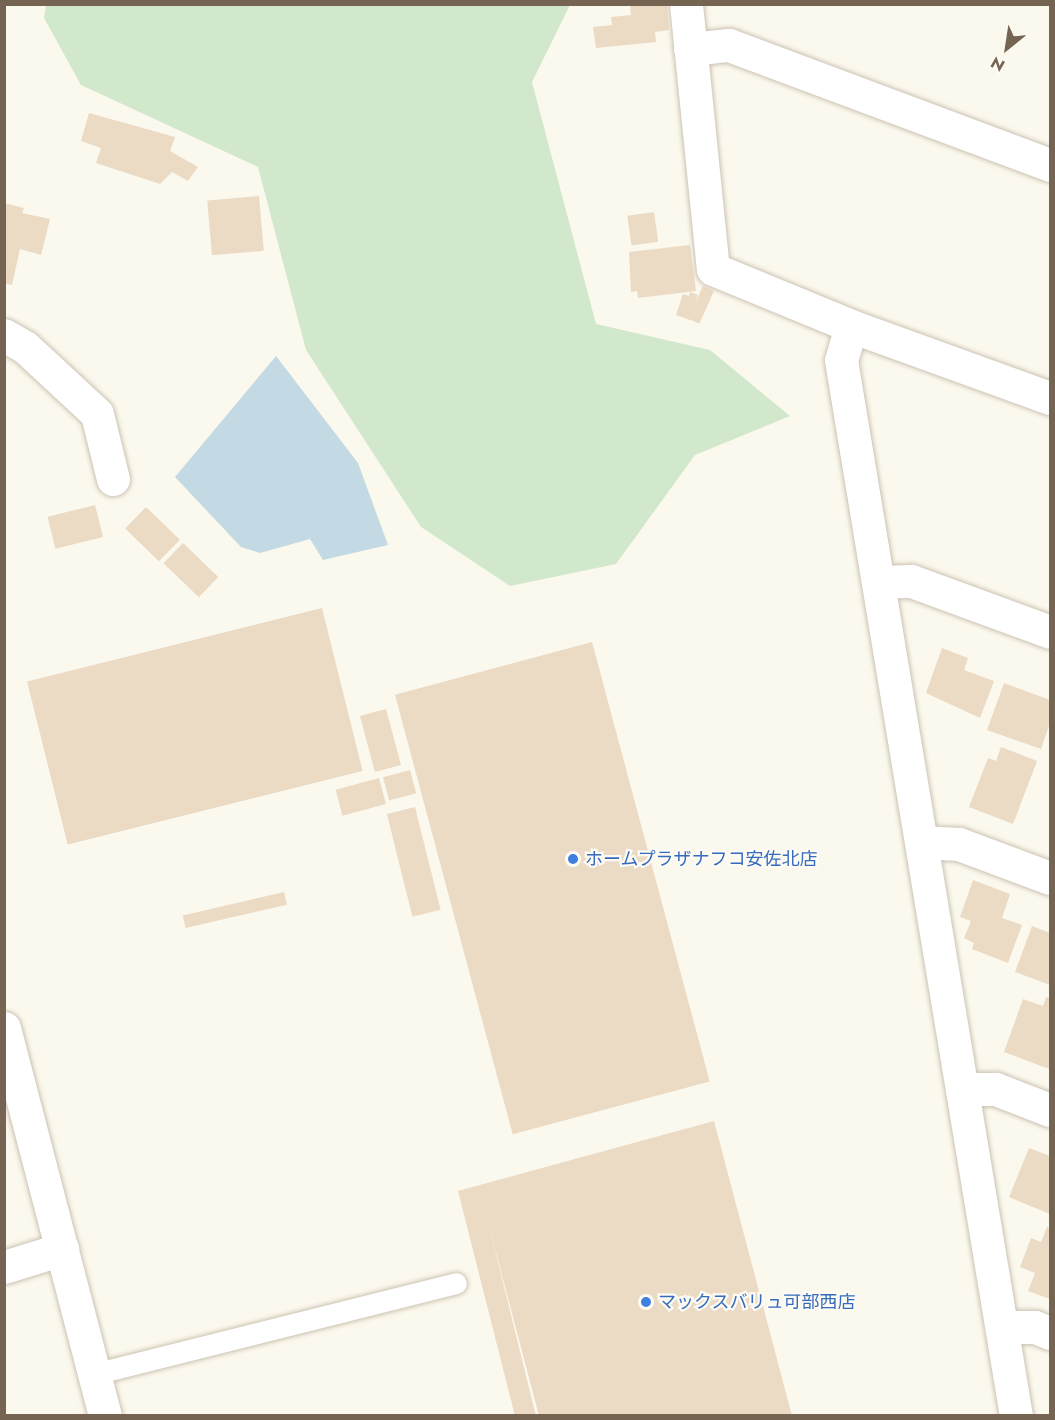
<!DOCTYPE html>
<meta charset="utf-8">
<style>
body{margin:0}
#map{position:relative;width:1055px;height:1420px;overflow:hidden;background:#fbf8ed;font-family:Jost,"Noto Sans JP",sans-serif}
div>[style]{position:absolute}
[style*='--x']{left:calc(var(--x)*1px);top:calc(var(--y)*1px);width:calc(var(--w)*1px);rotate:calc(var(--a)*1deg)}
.green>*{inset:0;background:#d2e8cc}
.water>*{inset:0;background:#c3d9e3}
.building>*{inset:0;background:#ebdbc5;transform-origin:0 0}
.roads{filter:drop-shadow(0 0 2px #ccc3b3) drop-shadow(0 0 2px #ccc3b3)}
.lane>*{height:21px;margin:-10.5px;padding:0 10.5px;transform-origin:10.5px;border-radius:10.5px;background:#fff}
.street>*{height:33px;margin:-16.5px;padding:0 16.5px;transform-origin:16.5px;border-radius:16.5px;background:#fff}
.secondary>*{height:33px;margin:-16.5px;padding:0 16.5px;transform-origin:16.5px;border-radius:16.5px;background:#fff}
.dots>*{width:16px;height:16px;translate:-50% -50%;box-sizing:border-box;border:3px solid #fdfbf3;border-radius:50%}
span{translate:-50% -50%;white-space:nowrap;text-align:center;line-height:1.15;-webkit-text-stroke:4.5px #fdfbf3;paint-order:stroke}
.shop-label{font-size:18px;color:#366cbe}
.left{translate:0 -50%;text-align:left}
.frame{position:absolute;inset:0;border:6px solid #746451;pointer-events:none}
.north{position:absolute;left:977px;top:18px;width:60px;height:60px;-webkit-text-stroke:4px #fdfbf3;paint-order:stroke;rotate:210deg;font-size:16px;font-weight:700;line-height:24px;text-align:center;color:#746451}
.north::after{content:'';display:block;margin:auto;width:21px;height:27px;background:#746451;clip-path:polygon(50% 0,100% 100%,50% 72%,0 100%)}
</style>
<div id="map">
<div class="green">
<div style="clip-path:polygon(46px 5px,570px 5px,532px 82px,596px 324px,710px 350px,790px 416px,695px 455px,616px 564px,510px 586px,421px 527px,306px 350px,258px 167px,81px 85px,44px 18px)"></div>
</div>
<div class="water">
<div style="clip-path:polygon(276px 356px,358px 463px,388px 545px,323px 560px,310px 539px,260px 553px,241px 547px,175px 477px)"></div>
</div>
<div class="building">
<div style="clip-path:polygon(630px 4px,667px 4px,669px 30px,655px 32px,656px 42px,596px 48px,593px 27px,612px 25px,611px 17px,631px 15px)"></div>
<div style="clip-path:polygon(89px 113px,175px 137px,170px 151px,198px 167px,188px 181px,172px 172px,160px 184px,96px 163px,101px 148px,81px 141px)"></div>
<div style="left:259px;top:196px;width:55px;height:52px;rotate:85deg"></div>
<div style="clip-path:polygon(4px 203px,24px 208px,22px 213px,50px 219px,41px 255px,20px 249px,12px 285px,4px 283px)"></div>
<div style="left:654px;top:212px;width:30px;height:27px;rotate:82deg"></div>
<div style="clip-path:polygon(690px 245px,696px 291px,638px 298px,637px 291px,631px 292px,629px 252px)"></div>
<div style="left:703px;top:286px;width:12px;height:36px;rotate:24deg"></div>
<div style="clip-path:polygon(690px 292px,698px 295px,690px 320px,676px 315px,683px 294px,689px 296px)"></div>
<div style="left:95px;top:505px;width:33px;height:49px;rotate:76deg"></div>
<div style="left:146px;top:507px;width:47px;height:30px;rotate:44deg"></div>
<div style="left:183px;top:543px;width:49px;height:28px;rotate:44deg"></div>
<div style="left:322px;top:608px;width:168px;height:304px;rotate:76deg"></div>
<div style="left:592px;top:642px;width:455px;height:204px;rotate:75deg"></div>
<div style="clip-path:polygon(942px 648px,968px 658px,964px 670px,994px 681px,980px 718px,926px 693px)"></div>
<div style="clip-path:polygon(1004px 683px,1050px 700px,1050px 723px,1041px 749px,987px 730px)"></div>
<div style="left:386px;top:709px;width:58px;height:27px;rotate:75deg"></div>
<div style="clip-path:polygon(1001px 747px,1037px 761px,1013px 824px,969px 807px,988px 758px,996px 761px)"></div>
<div style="left:410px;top:770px;width:24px;height:28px;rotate:75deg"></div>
<div style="left:379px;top:778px;width:27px;height:45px;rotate:75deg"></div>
<div style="left:415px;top:807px;width:106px;height:29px;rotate:76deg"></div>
<div style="clip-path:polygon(973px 880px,1010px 894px,1002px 918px,1022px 925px,1008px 963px,972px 949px,974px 943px,964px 938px,971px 921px,960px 917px)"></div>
<div style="left:284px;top:892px;width:13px;height:104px;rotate:77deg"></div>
<div style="clip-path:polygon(1032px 926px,1050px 933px,1050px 985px,1015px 972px)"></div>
<div style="clip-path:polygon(1046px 997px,1050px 998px,1049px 1069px,1004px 1052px,1023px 999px,1043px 1006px)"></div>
<div style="clip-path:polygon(714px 1121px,792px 1416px,539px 1416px,490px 1230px,536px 1416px,515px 1416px,458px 1191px)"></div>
<div style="clip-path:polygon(1029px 1148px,1050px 1156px,1050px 1214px,1009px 1197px)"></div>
<div style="clip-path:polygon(1047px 1227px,1050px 1229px,1050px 1299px,1028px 1291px,1035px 1273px,1020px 1267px,1031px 1238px,1041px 1242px)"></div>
</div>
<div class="roads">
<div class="lane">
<div style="--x:94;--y:1374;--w:373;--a:-14.1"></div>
</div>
<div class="street">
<div style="--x:686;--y:4;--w:266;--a:84.2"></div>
<div style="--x:713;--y:269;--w:149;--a:22.4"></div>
<div style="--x:851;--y:326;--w:212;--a:19.9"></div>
<div style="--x:690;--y:49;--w:39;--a:-6"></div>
<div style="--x:729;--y:45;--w:343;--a:20.5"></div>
<div style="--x:851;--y:326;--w:35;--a:106"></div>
<div style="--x:841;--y:360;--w:1070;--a:80.59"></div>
<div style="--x:4;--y:335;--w:24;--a:30"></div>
<div style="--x:25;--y:347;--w:98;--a:42.9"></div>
<div style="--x:97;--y:414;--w:67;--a:76.2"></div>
<div style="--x:879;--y:582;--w:32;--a:-2"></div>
<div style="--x:911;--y:581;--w:148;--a:20.1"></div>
<div style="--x:921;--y:842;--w:38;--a:3"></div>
<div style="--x:959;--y:844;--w:97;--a:20.5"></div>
<div style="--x:962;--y:1089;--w:34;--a:0"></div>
<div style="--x:996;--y:1089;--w:58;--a:21.3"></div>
<div style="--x:4;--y:1267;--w:61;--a:-17.2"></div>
<div style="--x:1002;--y:1327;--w:33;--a:0"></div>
<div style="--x:1035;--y:1327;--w:16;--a:22"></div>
</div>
<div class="secondary">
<div style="--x:4;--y:1028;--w:401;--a:75.4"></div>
</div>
</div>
<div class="dots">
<div style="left:573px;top:859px;background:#3f7fe0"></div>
<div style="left:646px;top:1302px;background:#3f7fe0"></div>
</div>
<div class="shop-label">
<span class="left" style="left:585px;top:859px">ホームプラザナフコ安佐北店</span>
<span class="left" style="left:658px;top:1302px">マックスバリュ可部西店</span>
</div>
<div class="frame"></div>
<div class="north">N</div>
</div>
